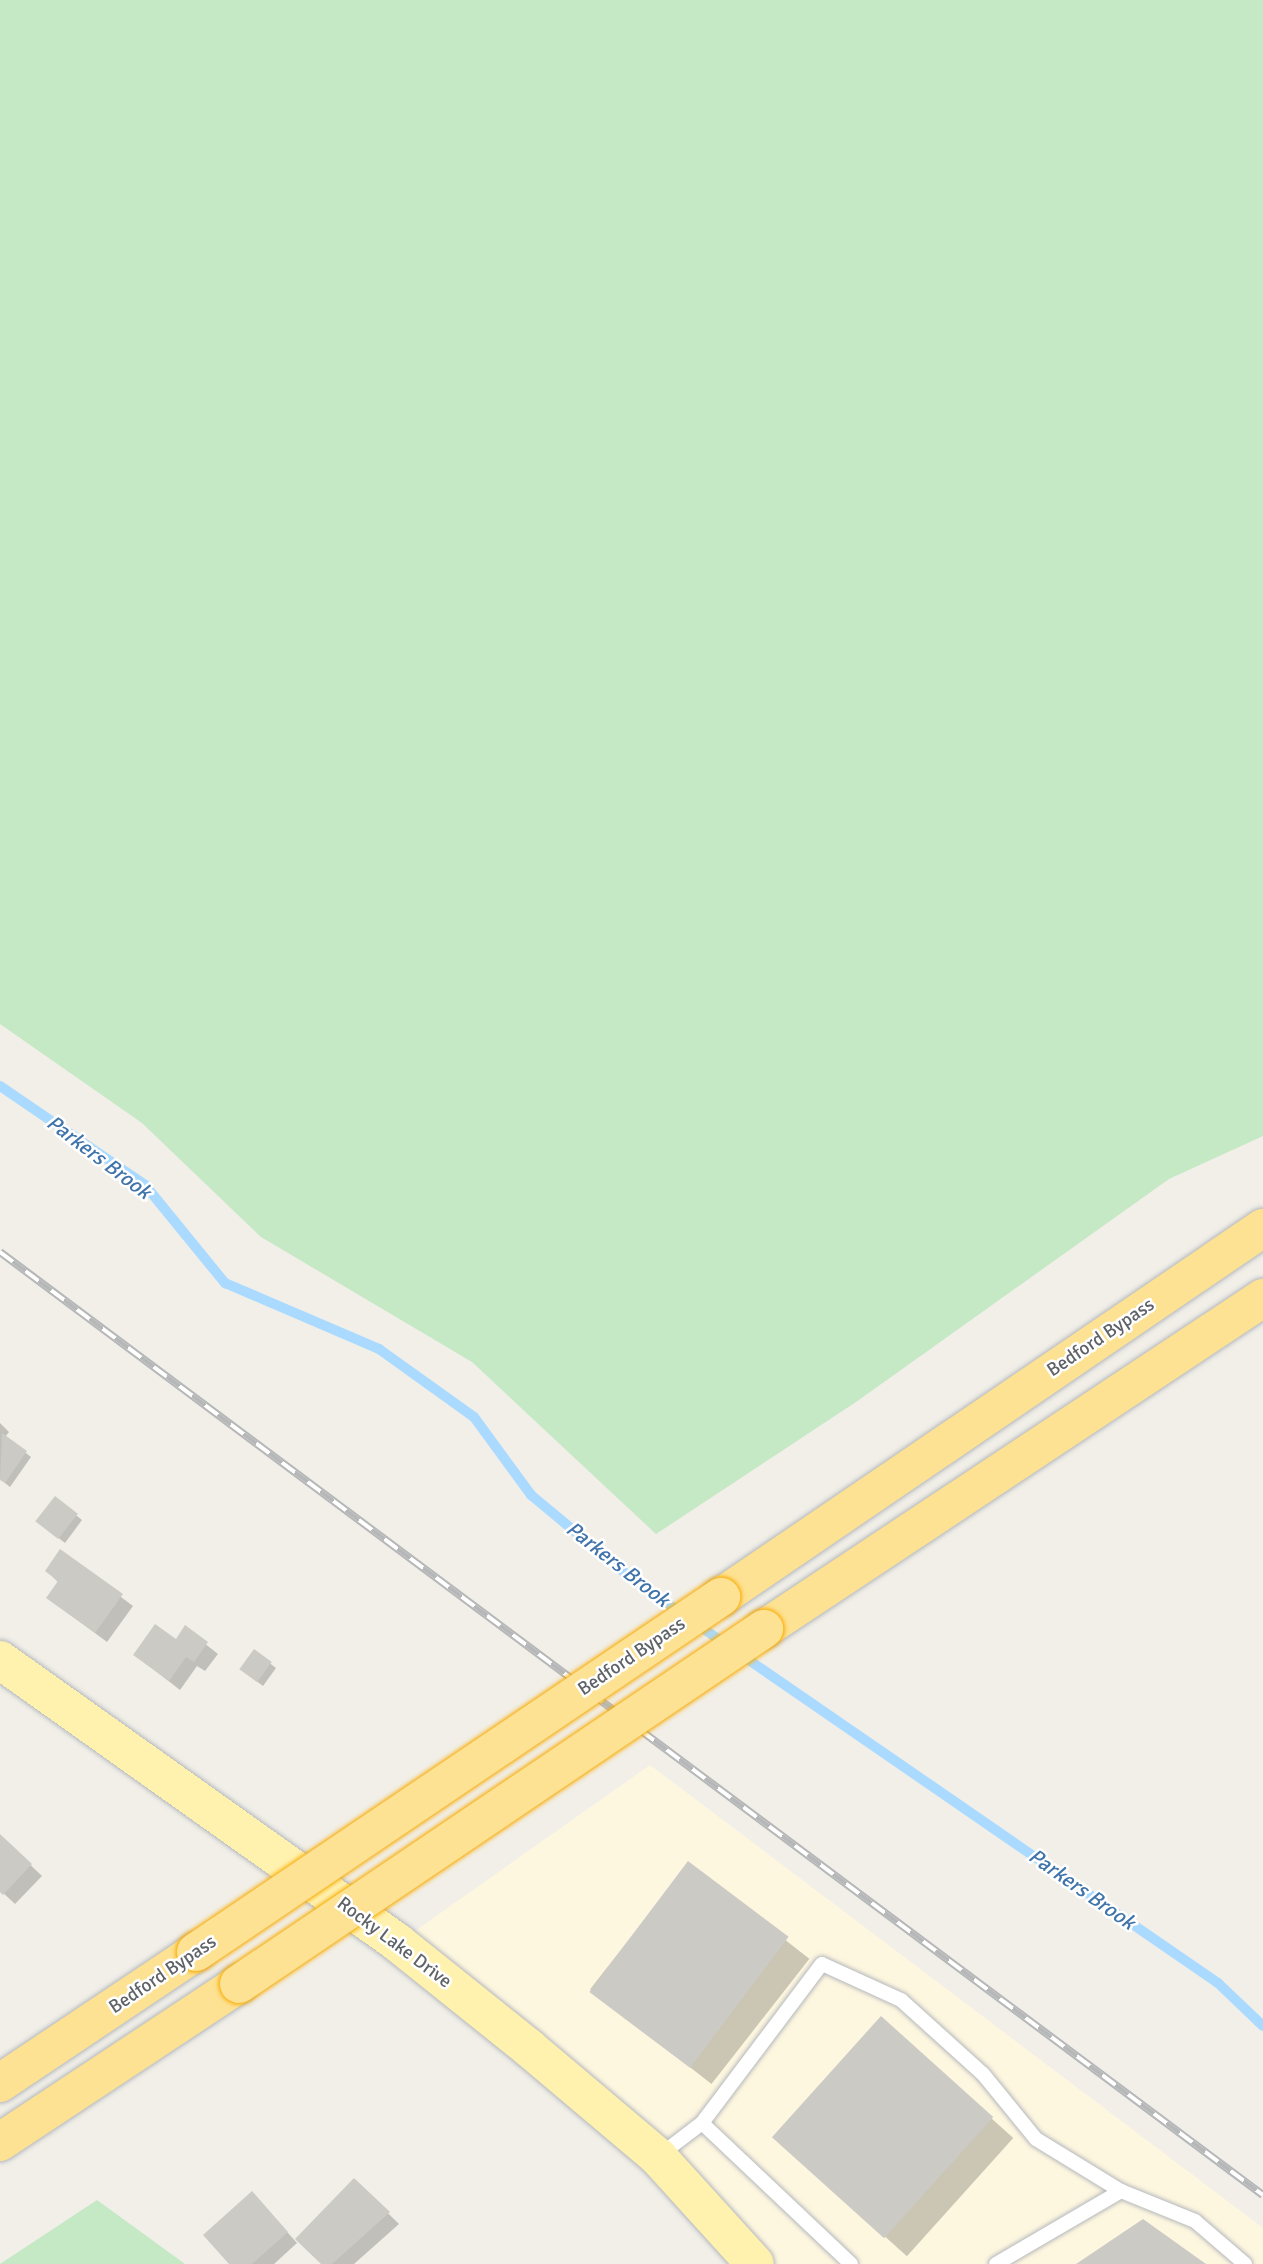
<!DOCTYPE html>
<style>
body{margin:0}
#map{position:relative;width:1263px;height:2264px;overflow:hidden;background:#f1efe8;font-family:Signika,sans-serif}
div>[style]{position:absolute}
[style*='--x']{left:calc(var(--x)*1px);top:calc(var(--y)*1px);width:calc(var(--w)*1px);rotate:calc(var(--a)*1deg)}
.commercial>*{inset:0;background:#fef7e0}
.green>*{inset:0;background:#c5e8c5}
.shadow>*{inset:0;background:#0003;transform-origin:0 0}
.stream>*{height:10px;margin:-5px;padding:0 5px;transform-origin:5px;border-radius:5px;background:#aadaff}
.building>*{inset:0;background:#cccac5;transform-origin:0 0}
.roads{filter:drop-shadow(0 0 2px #b5b8bc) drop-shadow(0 0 2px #b5b8bc)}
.service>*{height:14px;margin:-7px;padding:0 7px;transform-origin:7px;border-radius:7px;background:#fff}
.primary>*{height:38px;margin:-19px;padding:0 19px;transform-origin:19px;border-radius:19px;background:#fff2af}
.motorway>*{height:38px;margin:-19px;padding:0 19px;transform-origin:19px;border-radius:19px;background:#fde293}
.rail>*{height:8px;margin-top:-4px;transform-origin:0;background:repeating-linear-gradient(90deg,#fff 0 16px,#b6b7b8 0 32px);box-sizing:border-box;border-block:2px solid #b6b7b8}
.bridges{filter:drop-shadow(0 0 2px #f9ab00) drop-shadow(0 0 2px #f9ab00)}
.motorway-bridge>*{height:38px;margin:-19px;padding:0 19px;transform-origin:19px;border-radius:19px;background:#fde293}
span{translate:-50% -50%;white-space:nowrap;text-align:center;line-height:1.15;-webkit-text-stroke:5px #fff;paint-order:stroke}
.street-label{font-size:19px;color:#5f6368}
.water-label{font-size:21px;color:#4174aa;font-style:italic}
</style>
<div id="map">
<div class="commercial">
<div style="clip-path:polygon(650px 1765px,1263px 2228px,1263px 2264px,755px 2264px,398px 1943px)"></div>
</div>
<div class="green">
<div style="clip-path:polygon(0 0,1263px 0,1263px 1136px,1169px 1179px,856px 1402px,656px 1534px,472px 1362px,261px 1237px,142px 1123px,0 1024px)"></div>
<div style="clip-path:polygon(97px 2200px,185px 2264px,0 2264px)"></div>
</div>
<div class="shadow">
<div style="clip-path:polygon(0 1423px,9px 1432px,5px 1437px,31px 1457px,10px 1487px,0 1479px)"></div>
<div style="clip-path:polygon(55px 1498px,82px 1520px,65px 1543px,42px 1525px)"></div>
<div style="clip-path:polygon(61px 1552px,133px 1606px,107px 1642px,48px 1598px,59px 1583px,47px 1571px)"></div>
<div style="clip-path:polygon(185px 1628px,218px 1654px,205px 1671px,197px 1666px,180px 1690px,135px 1655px,176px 1641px)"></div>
<div style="clip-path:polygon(255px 1652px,276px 1668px,263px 1686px,247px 1674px)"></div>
<div style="clip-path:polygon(0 1836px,42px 1876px,15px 1904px,0 1890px)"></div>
<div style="left:688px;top:1864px;width:154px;height:159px;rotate:38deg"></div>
<div style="left:881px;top:2019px;width:178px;height:159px;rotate:42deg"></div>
<div style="clip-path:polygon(354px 2180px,399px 2224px,354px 2264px,323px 2264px)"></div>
<div style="clip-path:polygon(262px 2204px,297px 2243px,274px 2264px,231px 2264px)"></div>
</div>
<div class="stream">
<div style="--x:0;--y:1086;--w:176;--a:34.3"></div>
<div style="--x:145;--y:1185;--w:127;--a:50.8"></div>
<div style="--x:225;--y:1283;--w:168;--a:23.2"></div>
<div style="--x:379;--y:1349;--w:117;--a:35.6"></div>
<div style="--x:474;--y:1417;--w:97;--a:53.8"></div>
<div style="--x:531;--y:1495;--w:122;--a:39.7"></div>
<div style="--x:625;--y:1573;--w:70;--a:35.7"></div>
<div style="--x:695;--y:1623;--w:635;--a:34.54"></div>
<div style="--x:1218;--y:1983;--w:62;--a:43.7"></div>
</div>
<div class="building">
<div style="clip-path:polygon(2px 1433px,27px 1451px,5px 1483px,0 1480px)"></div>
<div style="left:55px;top:1496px;width:29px;height:32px;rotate:38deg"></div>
<div style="clip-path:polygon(60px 1549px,123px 1594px,95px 1633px,46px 1598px,58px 1581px,45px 1571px)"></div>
<div style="clip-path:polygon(155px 1624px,176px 1639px,185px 1625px,208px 1642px,194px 1662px,186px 1657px,169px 1681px,133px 1655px)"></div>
<div style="left:254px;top:1649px;width:22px;height:25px;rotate:36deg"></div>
<div style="clip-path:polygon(0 1834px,32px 1864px,3px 1895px,0 1892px)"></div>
<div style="left:688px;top:1861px;width:126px;height:164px;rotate:37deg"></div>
<div style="left:881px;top:2016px;width:151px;height:163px;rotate:42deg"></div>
<div style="clip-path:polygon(354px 2178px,390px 2212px,332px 2264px,321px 2264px,295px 2239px)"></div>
<div style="clip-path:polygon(252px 2191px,288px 2232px,252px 2264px,229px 2264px,203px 2235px)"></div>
<div style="clip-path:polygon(1143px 2219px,1206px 2264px,1076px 2264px)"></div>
</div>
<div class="roads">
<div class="service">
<div style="--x:702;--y:2123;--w:205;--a:43.4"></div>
<div style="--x:660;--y:2155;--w:53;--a:-37.3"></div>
<div style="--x:702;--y:2123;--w:199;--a:-53"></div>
<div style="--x:822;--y:1964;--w:87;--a:24.5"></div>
<div style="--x:901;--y:2000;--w:110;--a:42.1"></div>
<div style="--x:983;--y:2074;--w:84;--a:50.8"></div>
<div style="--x:1036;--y:2139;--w:100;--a:31.5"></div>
<div style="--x:1121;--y:2191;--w:80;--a:22.1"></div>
<div style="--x:1195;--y:2221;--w:66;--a:40.7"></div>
<div style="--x:996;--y:2264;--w:145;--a:-30.3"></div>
</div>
<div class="primary">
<div style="--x:0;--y:1660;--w:488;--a:35.4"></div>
<div style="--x:398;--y:1943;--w:168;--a:38.7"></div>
<div style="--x:529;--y:2048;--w:169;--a:40.2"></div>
<div style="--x:658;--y:2157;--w:144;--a:47.8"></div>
</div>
<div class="motorway">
<div style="--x:721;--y:1597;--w:656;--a:-34.25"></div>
<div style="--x:764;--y:1629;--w:599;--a:-33.56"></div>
<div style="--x:0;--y:2083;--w:236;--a:-33.8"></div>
<div style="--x:0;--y:2142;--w:287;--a:-33.5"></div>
</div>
</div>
<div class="rail">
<div style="--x:0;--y:1252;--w:1576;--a:36.75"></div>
</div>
<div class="bridges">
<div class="motorway-bridge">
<div style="--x:196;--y:1952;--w:634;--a:-34.07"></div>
<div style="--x:239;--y:1984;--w:634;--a:-34.07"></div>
</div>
</div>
<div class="street-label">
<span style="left:1101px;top:1338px;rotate:-34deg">Bedford Bypass</span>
<span style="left:632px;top:1657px;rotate:-34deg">Bedford Bypass</span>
<span style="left:394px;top:1943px;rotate:37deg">Rocky Lake Drive</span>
<span style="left:163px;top:1975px;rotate:-34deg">Bedford Bypass</span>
</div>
<div class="water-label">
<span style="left:99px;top:1157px;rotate:37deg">Parkers Brook</span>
<span style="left:618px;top:1564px;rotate:38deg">Parkers Brook</span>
<span style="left:1082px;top:1889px;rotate:35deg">Parkers Brook</span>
</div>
</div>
